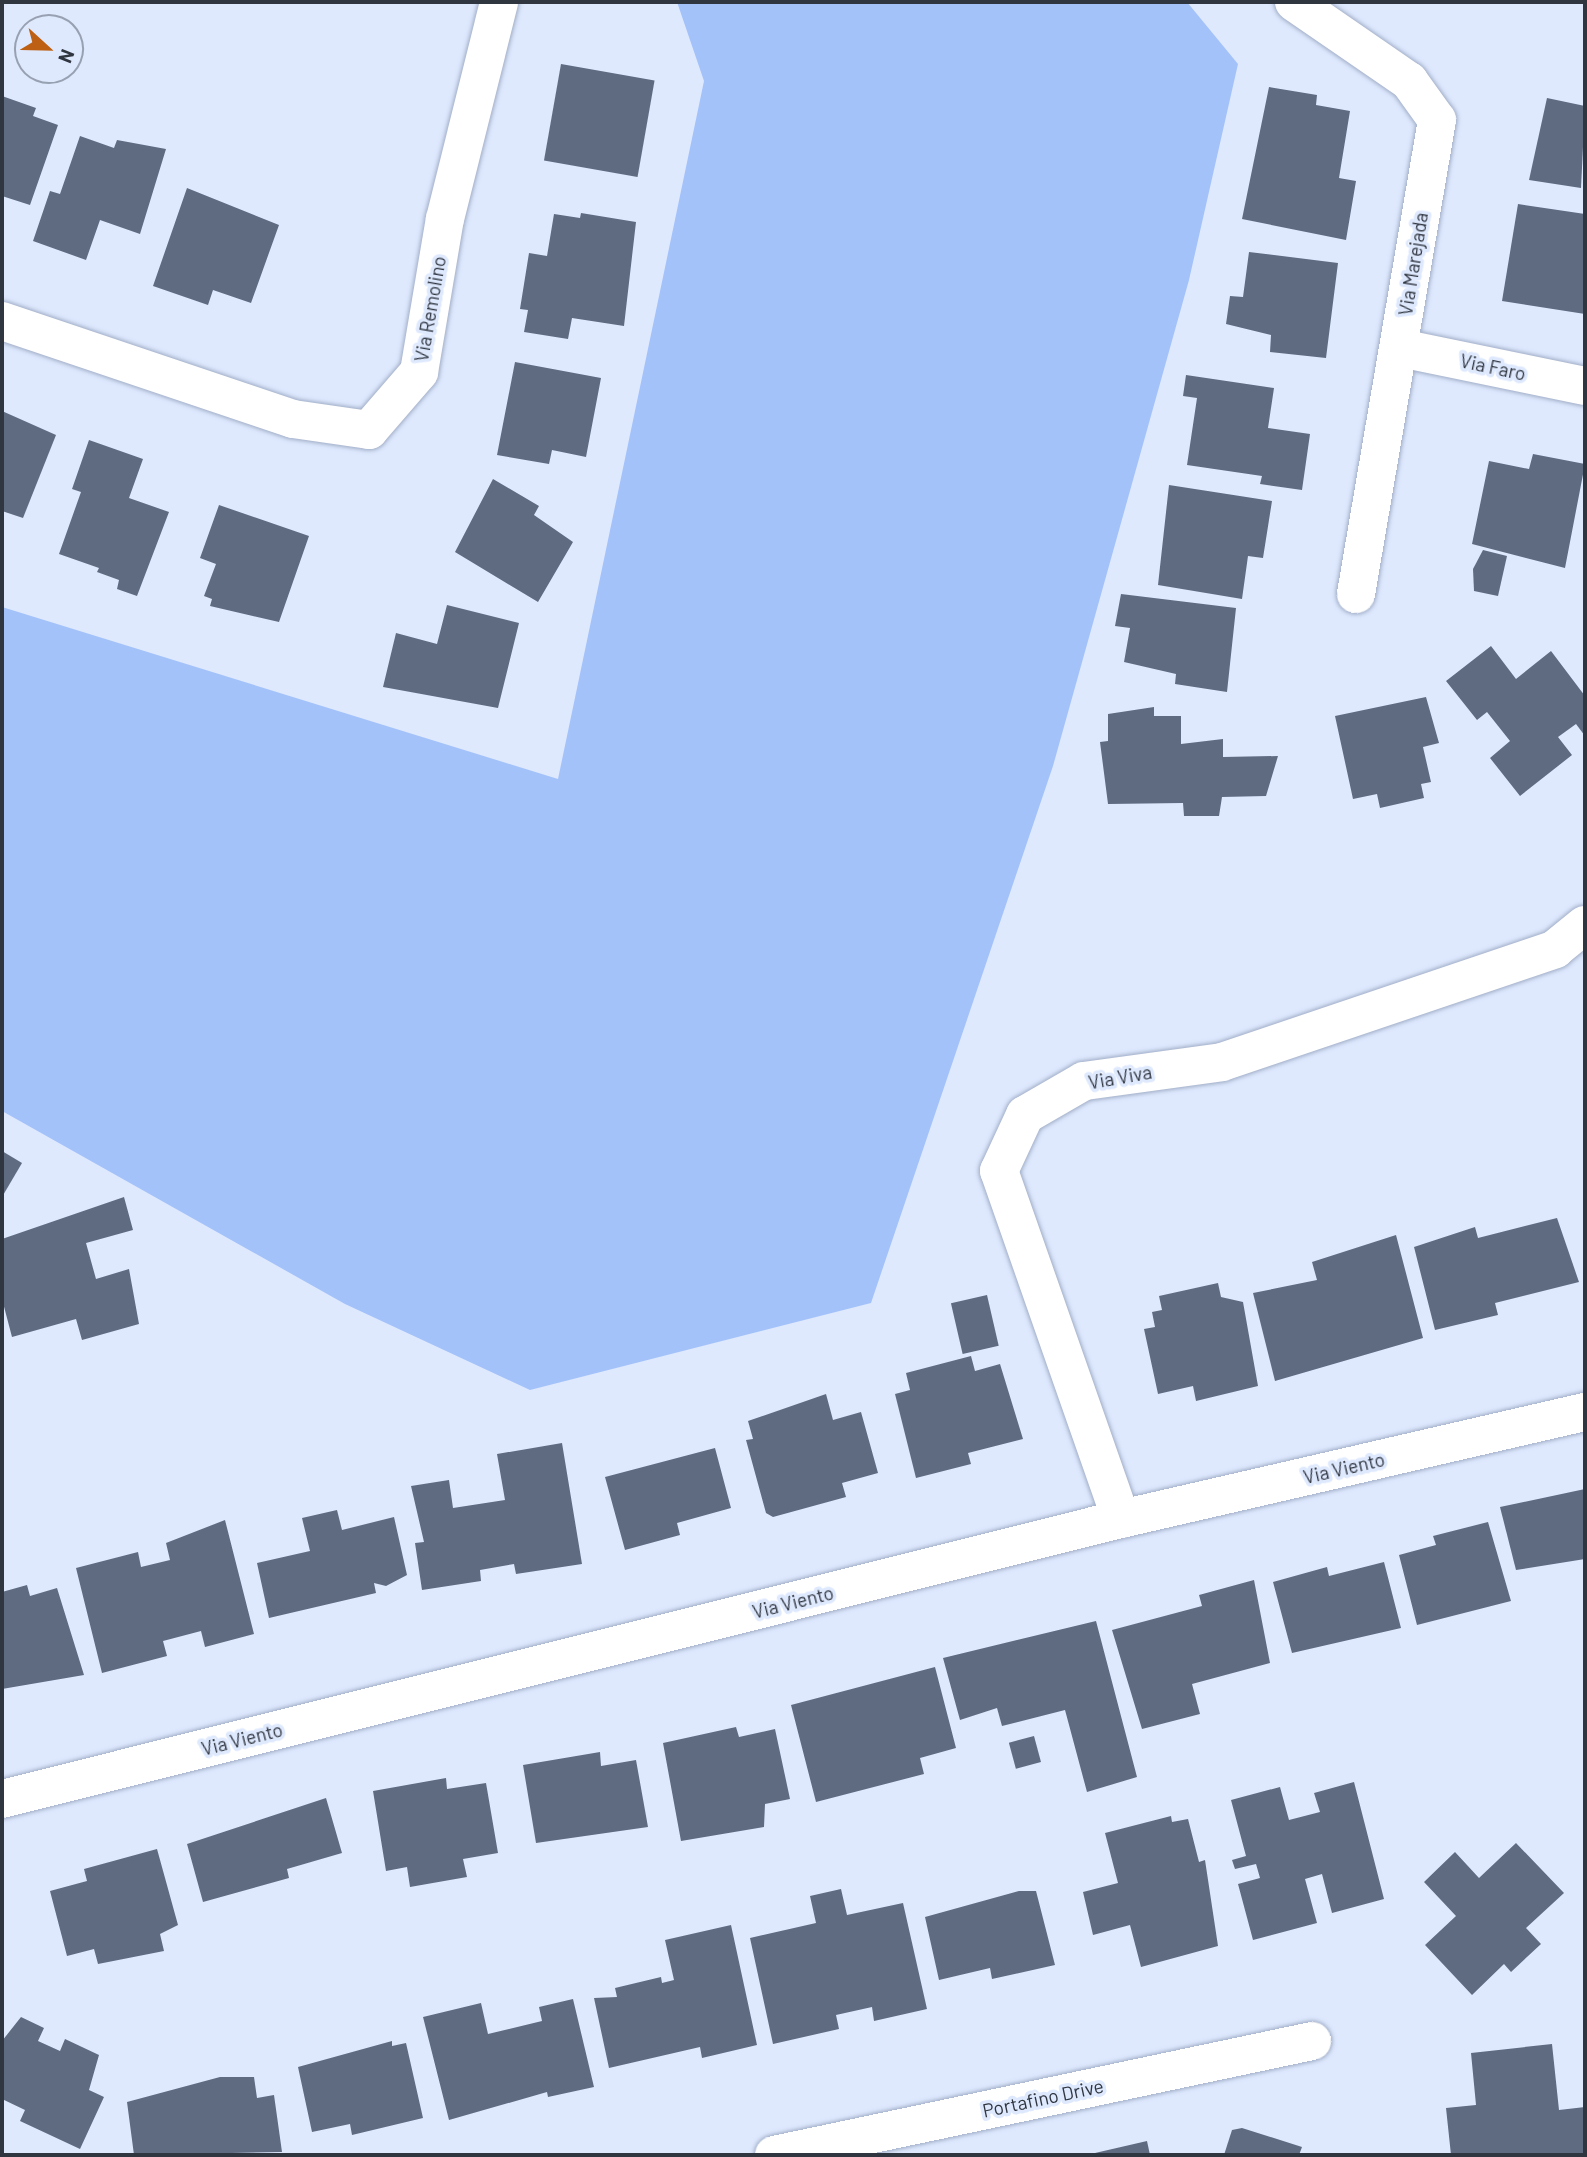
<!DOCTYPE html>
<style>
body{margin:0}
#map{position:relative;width:1587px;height:2157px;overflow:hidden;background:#dee9fe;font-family:Barlow,sans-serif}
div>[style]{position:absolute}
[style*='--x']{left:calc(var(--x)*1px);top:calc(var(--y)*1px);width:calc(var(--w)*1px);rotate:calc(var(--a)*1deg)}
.green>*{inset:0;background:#a4c2fa}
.building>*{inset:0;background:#5f6b81;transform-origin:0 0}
.roads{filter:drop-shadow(0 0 2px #a1aec7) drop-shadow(0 0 2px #a1aec7)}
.minor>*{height:38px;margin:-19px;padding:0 19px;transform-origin:19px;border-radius:19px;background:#fff}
span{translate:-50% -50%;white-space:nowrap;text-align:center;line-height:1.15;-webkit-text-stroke:7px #dee9fe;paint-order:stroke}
.street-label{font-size:19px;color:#303640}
.frame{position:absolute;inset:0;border:4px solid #303640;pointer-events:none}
.north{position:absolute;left:14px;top:14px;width:70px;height:70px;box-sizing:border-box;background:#dee9fe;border:2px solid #98a1b2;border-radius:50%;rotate:112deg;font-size:19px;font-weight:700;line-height:28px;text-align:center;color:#303640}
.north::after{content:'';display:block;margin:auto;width:24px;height:32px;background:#bd6013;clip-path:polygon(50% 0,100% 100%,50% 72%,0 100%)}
</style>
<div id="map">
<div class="green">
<div style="clip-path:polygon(677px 2px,1187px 2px,1238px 64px,1189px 280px,1053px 766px,871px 1303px,530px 1390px,345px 1304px,2px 1111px,2px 607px,558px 779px,704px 81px)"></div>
</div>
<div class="building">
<div style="left:561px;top:64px;width:95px;height:98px;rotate:10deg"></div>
<div style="clip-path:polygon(1269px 87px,1317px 95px,1316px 105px,1350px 111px,1339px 178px,1356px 181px,1346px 240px,1242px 219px)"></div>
<div style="clip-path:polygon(2px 96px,36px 108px,33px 116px,58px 125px,30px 205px,2px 196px)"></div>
<div style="clip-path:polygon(1547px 98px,1585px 106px,1581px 188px,1529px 180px)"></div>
<div style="clip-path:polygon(80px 136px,114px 148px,117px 140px,166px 149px,140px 234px,100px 220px,86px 260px,33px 241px,50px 191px,60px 194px)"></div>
<div style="clip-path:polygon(187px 188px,279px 225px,251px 303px,213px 290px,208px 305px,153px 286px)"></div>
<div style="clip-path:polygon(1518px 204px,1585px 214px,1585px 314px,1502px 301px)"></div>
<div style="clip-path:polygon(581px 213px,636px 222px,624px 326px,572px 318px,568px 339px,524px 332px,528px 310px,520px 309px,529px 253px,547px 256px,554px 214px,580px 218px)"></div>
<div style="clip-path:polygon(1249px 252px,1338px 263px,1326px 358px,1270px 352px,1271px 335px,1226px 324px,1230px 296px,1243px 297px)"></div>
<div style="clip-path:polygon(515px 362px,601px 378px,586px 457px,552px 450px,549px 464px,497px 455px)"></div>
<div style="clip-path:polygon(1186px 375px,1274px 388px,1268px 428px,1310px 434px,1302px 490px,1260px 484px,1262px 476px,1187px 465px,1197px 398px,1183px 396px)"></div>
<div style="clip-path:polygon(2px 411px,56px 435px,23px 518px,2px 511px)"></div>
<div style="clip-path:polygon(89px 440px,143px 459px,129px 498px,169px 512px,137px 596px,117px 589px,119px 580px,97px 572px,99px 568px,59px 554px,81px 492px,72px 489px)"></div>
<div style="clip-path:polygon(1533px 454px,1585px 464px,1565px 568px,1472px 544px,1489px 461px,1529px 469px)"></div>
<div style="clip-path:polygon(493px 479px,539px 506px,534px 515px,573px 542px,538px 602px,455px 552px)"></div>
<div style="clip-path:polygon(1169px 485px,1272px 501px,1263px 558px,1248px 556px,1242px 599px,1158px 585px)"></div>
<div style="clip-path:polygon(219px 505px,309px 536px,279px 622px,210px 606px,212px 599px,204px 596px,216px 564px,200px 558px)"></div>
<div style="clip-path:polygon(1483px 550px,1507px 556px,1498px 596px,1474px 591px,1473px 569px)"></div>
<div style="clip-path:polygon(1121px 594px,1236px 608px,1227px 692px,1175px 684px,1176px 674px,1124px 662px,1130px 628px,1115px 626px)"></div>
<div style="clip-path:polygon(447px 605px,519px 623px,498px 708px,383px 687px,396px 633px,437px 644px)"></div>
<div style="clip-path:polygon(1491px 646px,1516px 679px,1551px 651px,1585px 696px,1585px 736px,1576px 724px,1558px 737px,1572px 755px,1520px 796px,1490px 758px,1510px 741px,1487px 712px,1477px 720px,1446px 681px)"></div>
<div style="clip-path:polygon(1426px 697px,1439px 743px,1423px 747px,1431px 782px,1421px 784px,1424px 798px,1380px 808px,1377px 794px,1353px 799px,1335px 716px)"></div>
<div style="clip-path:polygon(1154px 707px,1154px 716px,1181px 716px,1181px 744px,1223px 739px,1223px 757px,1278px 756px,1266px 796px,1222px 797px,1219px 816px,1184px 816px,1183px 803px,1108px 804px,1100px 742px,1108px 741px,1108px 714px)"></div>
<div style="clip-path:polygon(2px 1151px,22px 1163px,2px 1197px)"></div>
<div style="clip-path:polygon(124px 1197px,133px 1230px,86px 1243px,96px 1279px,129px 1269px,139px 1324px,82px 1340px,76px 1319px,12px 1337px,2px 1299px,2px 1239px)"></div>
<div style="clip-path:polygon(1557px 1218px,1579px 1282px,1495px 1303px,1498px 1315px,1435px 1330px,1414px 1247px,1475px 1227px,1478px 1238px)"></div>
<div style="clip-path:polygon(1396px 1235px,1423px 1338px,1275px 1381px,1253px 1293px,1317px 1280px,1312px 1262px)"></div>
<div style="clip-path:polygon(1218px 1283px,1221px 1297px,1243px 1302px,1258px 1386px,1196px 1401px,1193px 1386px,1158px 1394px,1144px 1329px,1155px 1327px,1152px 1312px,1162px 1310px,1159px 1296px)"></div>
<div style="left:987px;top:1295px;width:52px;height:37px;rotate:77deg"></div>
<div style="clip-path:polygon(971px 1356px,975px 1371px,1000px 1364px,1023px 1439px,968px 1453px,971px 1464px,916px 1478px,895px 1394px,910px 1390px,906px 1373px)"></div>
<div style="clip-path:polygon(826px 1394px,833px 1420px,861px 1412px,878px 1473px,842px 1483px,846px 1497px,773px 1517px,766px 1513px,746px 1440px,753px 1439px,748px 1421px)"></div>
<div style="clip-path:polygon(562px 1443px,582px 1564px,516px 1574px,514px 1564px,480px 1570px,481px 1581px,422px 1590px,415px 1543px,424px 1542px,411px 1486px,449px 1480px,453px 1508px,505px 1500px,497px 1454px)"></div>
<div style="clip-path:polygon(715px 1448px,731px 1508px,677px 1523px,680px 1535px,625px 1550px,605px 1477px)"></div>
<div style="clip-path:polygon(1585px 1489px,1585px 1559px,1516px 1570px,1500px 1507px)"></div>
<div style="clip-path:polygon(337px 1510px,342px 1530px,394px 1517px,407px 1575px,386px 1586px,374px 1583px,376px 1593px,269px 1618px,257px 1563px,310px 1551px,302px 1518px)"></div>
<div style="clip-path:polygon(225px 1520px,254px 1634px,205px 1647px,201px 1631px,163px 1641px,167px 1656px,102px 1673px,76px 1568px,138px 1552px,141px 1567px,170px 1560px,166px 1543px)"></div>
<div style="clip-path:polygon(1488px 1522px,1511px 1601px,1417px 1625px,1399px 1555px,1436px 1545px,1433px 1536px)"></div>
<div style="clip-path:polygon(1384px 1562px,1401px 1628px,1292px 1653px,1273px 1582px,1327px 1567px,1329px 1576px)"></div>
<div style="clip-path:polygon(1254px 1580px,1270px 1663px,1192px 1684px,1200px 1714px,1142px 1729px,1112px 1630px,1202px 1606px,1199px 1595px)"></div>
<div style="clip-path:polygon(27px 1585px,30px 1596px,57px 1588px,84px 1675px,2px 1689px,2px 1592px)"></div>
<div style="clip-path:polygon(1096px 1621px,1137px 1777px,1087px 1792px,1065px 1710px,1002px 1726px,997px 1708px,960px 1720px,943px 1658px)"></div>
<div style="clip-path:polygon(935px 1667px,956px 1748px,920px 1758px,924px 1774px,816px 1802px,791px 1705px)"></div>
<div style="clip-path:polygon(736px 1727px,739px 1737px,775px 1729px,790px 1799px,765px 1804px,764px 1827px,681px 1841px,663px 1743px)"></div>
<div style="left:1034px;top:1736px;width:27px;height:26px;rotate:75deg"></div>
<div style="clip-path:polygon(600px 1752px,601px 1766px,636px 1760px,648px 1827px,536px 1843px,523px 1765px)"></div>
<div style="clip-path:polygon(446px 1778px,447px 1789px,486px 1783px,498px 1853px,463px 1859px,467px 1877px,410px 1887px,407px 1867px,386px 1871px,373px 1791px)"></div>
<div style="clip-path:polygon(1354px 1782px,1384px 1899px,1332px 1913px,1322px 1874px,1305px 1879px,1317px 1923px,1253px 1940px,1238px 1884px,1260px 1878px,1256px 1864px,1235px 1869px,1232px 1860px,1246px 1856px,1231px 1800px,1280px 1787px,1289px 1820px,1320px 1812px,1314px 1793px)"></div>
<div style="clip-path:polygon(326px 1798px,342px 1853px,287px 1869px,289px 1878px,203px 1902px,187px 1844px)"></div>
<div style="clip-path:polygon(1171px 1816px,1172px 1822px,1188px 1819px,1199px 1862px,1205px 1860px,1218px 1946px,1141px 1967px,1130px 1925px,1093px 1935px,1083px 1892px,1118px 1883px,1105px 1833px)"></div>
<div style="clip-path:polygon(1516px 1843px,1564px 1893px,1526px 1928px,1541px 1944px,1511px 1972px,1504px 1964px,1472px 1995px,1425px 1945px,1456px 1916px,1424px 1882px,1455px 1852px,1479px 1878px)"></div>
<div style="clip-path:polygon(157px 1849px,178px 1925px,160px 1934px,164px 1951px,98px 1964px,94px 1949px,67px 1956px,50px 1891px,87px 1881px,84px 1869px)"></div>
<div style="clip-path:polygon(841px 1889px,847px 1915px,903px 1903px,927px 2009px,874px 2021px,872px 2007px,836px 2015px,839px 2029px,773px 2044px,750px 1938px,816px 1923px,810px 1896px)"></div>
<div style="clip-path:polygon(1019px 1891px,1036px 1891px,1055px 1965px,992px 1979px,990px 1968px,939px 1980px,925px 1917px)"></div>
<div style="clip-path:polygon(731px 1925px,757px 2045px,702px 2058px,700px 2047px,609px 2068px,594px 1998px,617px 1997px,615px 1988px,661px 1977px,662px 1983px,674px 1980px,665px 1940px)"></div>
<div style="clip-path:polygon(573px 1999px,594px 2087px,548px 2097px,547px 2092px,449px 2120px,423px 2017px,481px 2003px,488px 2034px,542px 2021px,539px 2007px)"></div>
<div style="clip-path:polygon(21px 2017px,44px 2028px,38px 2041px,60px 2051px,65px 2039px,99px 2055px,89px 2090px,104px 2097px,80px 2149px,20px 2121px,25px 2110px,2px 2099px,2px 2041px)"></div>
<div style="clip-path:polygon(392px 2041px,392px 2046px,406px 2043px,423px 2118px,352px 2135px,350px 2124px,312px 2132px,298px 2067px)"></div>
<div style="clip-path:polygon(1552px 2044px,1559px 2110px,1585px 2107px,1585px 2155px,1451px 2155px,1446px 2108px,1476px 2105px,1471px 2053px)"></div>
<div style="clip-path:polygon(220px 2077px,254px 2077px,257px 2098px,274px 2095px,282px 2152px,134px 2155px,127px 2102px)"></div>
<div style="clip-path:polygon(1242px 2128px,1302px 2147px,1299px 2155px,1224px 2155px,1232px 2130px)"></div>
<div style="clip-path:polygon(1147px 2141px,1150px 2155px,1095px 2153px)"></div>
</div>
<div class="roads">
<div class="minor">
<div style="--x:1294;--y:2;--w:140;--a:34.5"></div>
<div style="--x:1409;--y:81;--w:48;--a:54.3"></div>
<div style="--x:1437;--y:120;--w:481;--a:99.7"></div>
<div style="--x:2;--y:321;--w:307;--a:18.6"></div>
<div style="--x:293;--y:419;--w:77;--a:8.2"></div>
<div style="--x:369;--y:430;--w:77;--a:-49.2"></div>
<div style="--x:419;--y:372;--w:155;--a:-80.4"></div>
<div style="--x:445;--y:219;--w:224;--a:-76"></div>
<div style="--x:1400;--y:348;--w:189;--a:11.6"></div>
<div style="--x:1121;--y:1519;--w:369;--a:-109.3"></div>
<div style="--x:999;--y:1171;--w:62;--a:-65.1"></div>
<div style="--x:1025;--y:1115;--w:68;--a:-30"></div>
<div style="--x:1084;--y:1081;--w:139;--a:-7.8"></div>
<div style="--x:1222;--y:1062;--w:352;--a:-18.7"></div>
<div style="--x:1555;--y:949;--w:38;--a:-39"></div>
<div style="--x:2;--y:1799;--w:1153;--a:-14.05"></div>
<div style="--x:1121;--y:1519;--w:476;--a:-13"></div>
<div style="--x:774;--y:2155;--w:550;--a:-11.96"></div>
</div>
</div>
<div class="street-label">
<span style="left:1413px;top:264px;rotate:-81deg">Via Marejada</span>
<span style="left:430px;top:309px;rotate:-80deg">Via Remolino</span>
<span style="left:1493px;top:367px;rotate:12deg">Via Faro</span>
<span style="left:1120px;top:1077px;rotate:-10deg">Via Viva</span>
<span style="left:1344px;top:1468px;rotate:-13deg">Via Viento</span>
<span style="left:793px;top:1602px;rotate:-14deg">Via Viento</span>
<span style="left:242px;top:1739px;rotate:-14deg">Via Viento</span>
<span style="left:1043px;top:2098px;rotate:-12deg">Portafino Drive</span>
</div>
<div class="frame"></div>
<div class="north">N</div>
</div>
